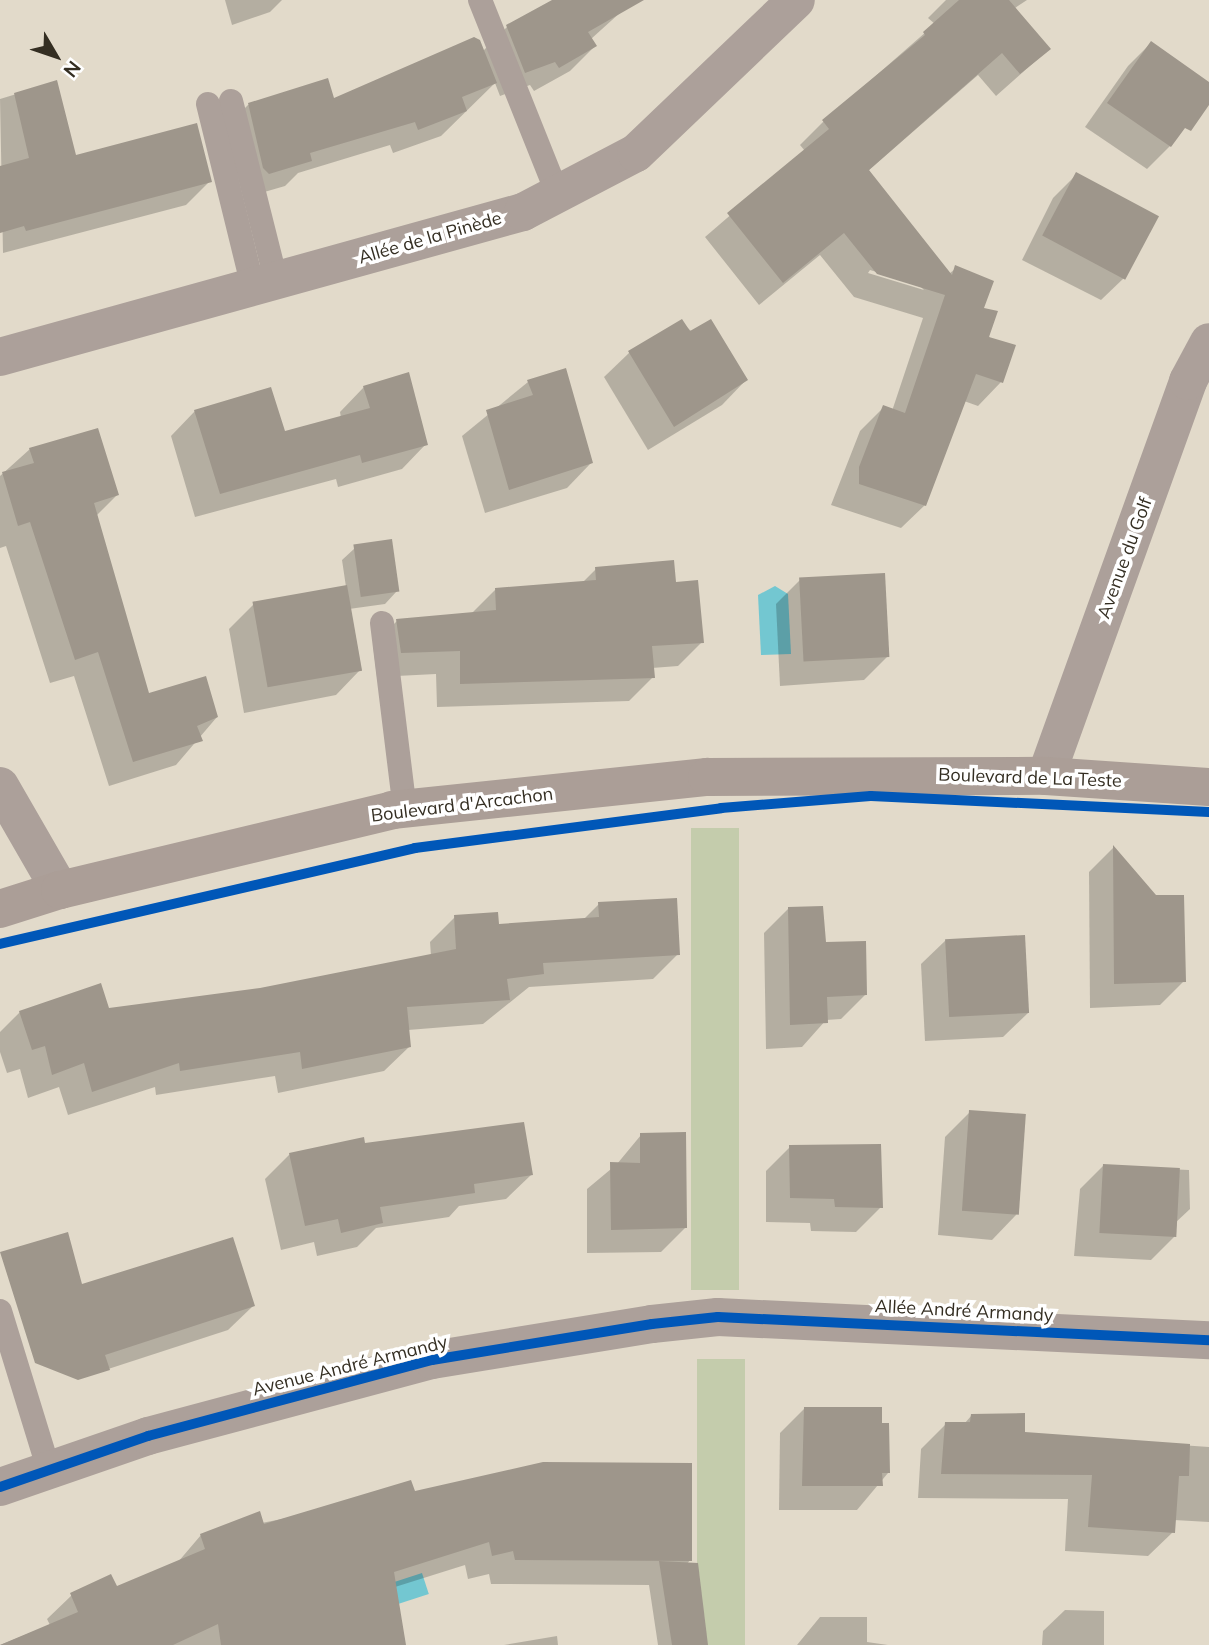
<!DOCTYPE html>
<meta charset="utf-8">
<style>
body{margin:0}
#map{position:relative;width:1209px;height:1645px;overflow:hidden;background:#e2daca;font-family:Mulish,sans-serif}
div>[style]{position:absolute}
[style*='--x']{left:calc(var(--x)*1px);top:calc(var(--y)*1px);width:calc(var(--w)*1px);rotate:calc(var(--a)*1deg)}
.green>*{inset:0;background:#c4ccac;transform-origin:0 0}
.water>*{inset:0;background:#73c7d1;transform-origin:0 0}
.shadow>*{inset:0;background:#0003}
.building>*{inset:0;background:#9e968b;transform-origin:0 0}
.lane>*{height:24px;margin:-12px;padding:0 12px;transform-origin:12px;border-radius:12px;background:#aca09a}
.street>*{height:38px;margin:-19px;padding:0 19px;transform-origin:19px;border-radius:19px;background:#aca09a}
.secondary>*{height:38px;margin:-19px;padding:0 19px;transform-origin:19px;border-radius:19px;background:#ab9e97}
.cycleway>*{height:10px;margin:-5px;padding:0 5px;transform-origin:5px;border-radius:5px;background:#0057b8}
span{translate:-50% -50%;white-space:nowrap;text-align:center;line-height:1.15;-webkit-text-stroke:7px #fff;paint-order:stroke}
.street-label{font-size:18px;color:#342e22}
.north{position:absolute;left:21px;top:21px;width:70px;height:70px;-webkit-text-stroke:5px #fff;paint-order:stroke;rotate:129deg;font-size:19px;font-weight:700;line-height:28px;text-align:center;color:#342e22}
.north::after{content:'';display:block;margin:auto;width:24px;height:32px;background:#342e22;clip-path:polygon(50% 0,100% 100%,50% 72%,0 100%)}
</style>
<div id="map">
<div class="green">
<div style="left:739px;top:828px;width:462px;height:48px;rotate:90deg"></div>
<div style="left:745px;top:1359px;width:286px;height:48px;rotate:90deg"></div>
</div>
<div class="water">
<div style="clip-path:polygon(775px 586px,788px 594px,791px 654px,761px 655px,758px 595px)"></div>
<div style="left:422px;top:1573px;width:22px;height:59px;rotate:72deg"></div>
</div>
<div class="shadow">
<div style="clip-path:polygon(225px 0,282px 0,270px 12px,232px 25px)"></div>
<div style="clip-path:polygon(566px 0,616px 0,622px 11px,591px 39px,595px 46px,570px 71px,534px 91px,530px 85px,500px 96px,495px 83px,441px 136px,393px 153px,390px 145px,298px 173px,285px 186px,244px 198px,224px 129px,248px 105px,333px 101px,483px 51px,507px 27px)"></div>
<div style="clip-path:polygon(evenodd,946px 0,1027px 0,1015px 8px,1049px 49px,996px 96px,978px 75px,868px 171px,949px 274px,956px 268px,982px 309px,1001px 382px,978px 406px,964px 401px,925px 505px,901px 528px,831px 505px,860px 431px,883px 408px,892px 411px,923px 318px,854px 297px,820px 255px,759px 305px,705px 237px,805px 151px,800px 145px,823px 122px,935px 24px,928px 18px,946px 0,870px 270px,919px 285px,924px 290px,868px 273px,870px 270px)"></div>
<div style="clip-path:polygon(1151px 43px,1209px 84px,1209px 90px,1170px 146px,1147px 169px,1085px 127px,1128px 66px)"></div>
<div style="clip-path:polygon(56px 82px,75px 157px,210px 181px,186px 205px,3px 253px,0 99px)"></div>
<div style="clip-path:polygon(1077px 174px,1125px 277px,1101px 300px,1022px 260px,1053px 198px)"></div>
<div style="clip-path:polygon(681px 322px,746px 380px,722px 405px,648px 450px,604px 377px,629px 353px)"></div>
<div style="clip-path:polygon(528px 382px,591px 463px,567px 488px,485px 513px,462px 436px)"></div>
<div style="clip-path:polygon(364px 387px,426px 444px,402px 469px,338px 487px,336px 479px,195px 517px,171px 436px,195px 411px,283px 433px,341px 418px,340px 412px)"></div>
<div style="clip-path:polygon(30px 449px,117px 495px,96px 516px,148px 695px,217px 717px,176px 765px,109px 786px,74px 676px,50px 683px,6px 546px,0 548px,0 476px)"></div>
<div style="clip-path:polygon(355px 548px,397px 591px,385px 604px,349px 609px,360px 670px,336px 695px,244px 713px,229px 629px,254px 604px,346px 587px,342px 560px)"></div>
<div style="clip-path:polygon(596px 569px,675px 584px,702px 642px,678px 666px,652px 668px,653px 677px,629px 701px,437px 707px,436px 674px,377px 677px,373px 645px,397px 621px,471px 614px,495px 590px,582px 583px)"></div>
<div style="clip-path:polygon(800px 580px,888px 656px,864px 680px,780px 686px,776px 604px)"></div>
<div style="clip-path:polygon(1113px 848px,1184px 981px,1160px 1005px,1090px 1008px,1089px 872px)"></div>
<div style="clip-path:polygon(599px 904px,678px 954px,653px 979px,529px 987px,483px 1024px,408px 1030px,409px 1047px,384px 1071px,278px 1093px,275px 1076px,156px 1095px,155px 1087px,68px 1115px,59px 1087px,28px 1098px,20px 1069px,7px 1073px,0 1052px,0 1032px,20px 1012px,107px 1010px,260px 990px,431px 956px,430px 942px,455px 917px,498px 925px,583px 920px)"></div>
<div style="clip-path:polygon(788px 909px,825px 943px,866px 994px,841px 1019px,826px 1020px,802px 1047px,766px 1049px,764px 933px)"></div>
<div style="clip-path:polygon(946px 940px,1028px 1013px,1003px 1037px,925px 1041px,921px 964px)"></div>
<div style="clip-path:polygon(970px 1112px,1016px 1215px,992px 1240px,938px 1235px,945px 1137px)"></div>
<div style="clip-path:polygon(641px 1135px,685px 1228px,661px 1252px,587px 1253px,587px 1189px,617px 1164px)"></div>
<div style="clip-path:polygon(364px 1145px,531px 1175px,506px 1199px,459px 1206px,449px 1217px,376px 1228px,357px 1247px,317px 1256px,314px 1242px,281px 1250px,265px 1179px,290px 1154px)"></div>
<div style="clip-path:polygon(790px 1147px,881px 1207px,856px 1232px,811px 1231px,810px 1223px,766px 1222px,766px 1171px)"></div>
<div style="clip-path:polygon(1103px 1166px,1189px 1170px,1190px 1209px,1174px 1224px,1174px 1237px,1151px 1260px,1074px 1256px,1080px 1189px)"></div>
<div style="clip-path:polygon(81px 1303px,253px 1306px,228px 1330px,99px 1372px)"></div>
<div style="clip-path:polygon(804px 1409px,888px 1473px,857px 1510px,779px 1510px,780px 1433px)"></div>
<div style="clip-path:polygon(972px 1415px,1023px 1434px,1209px 1447px,1209px 1522px,1174px 1520px,1173px 1532px,1148px 1556px,1065px 1551px,1068px 1499px,918px 1498px,921px 1449px,946px 1424px,964px 1424px)"></div>
<div style="clip-path:polygon(414px 1493px,690px 1560px,687px 1564px,706px 1645px,658px 1645px,649px 1585px,491px 1584px,489px 1574px,468px 1579px,465px 1565px,395px 1587px,404px 1645px,0 1645px,50px 1625px,47px 1619px,72px 1595px,116px 1588px,178px 1562px,201px 1535px)"></div>
<div style="clip-path:polygon(1065px 1610px,1104px 1611px,1104px 1645px,1042px 1645px,1043px 1631px)"></div>
<div style="clip-path:polygon(820px 1617px,867px 1617px,867px 1642px,888px 1645px,797px 1645px)"></div>
<div style="clip-path:polygon(557px 1636px,558px 1645px,504px 1645px)"></div>
</div>
<div class="building">
<div style="clip-path:polygon(552px 0,644px 0,588px 32px,597px 46px,559px 68px,555px 62px,525px 73px,506px 25px)"></div>
<div style="clip-path:polygon(959px 0,1009px 0,1051px 49px,1020px 74px,1002px 53px,869px 170px,952px 275px,955px 265px,994px 281px,984px 308px,998px 311px,989px 337px,1016px 345px,1003px 383px,976px 374px,926px 506px,859px 484px,859px 467px,883px 405px,905px 413px,945px 295px,877px 274px,844px 233px,783px 283px,727px 213px,829px 129px,822px 120px,925px 35px,923px 32px)"></div>
<div style="clip-path:polygon(474px 37px,480px 40px,497px 83px,462px 97px,467px 111px,418px 130px,415px 122px,310px 153px,312px 161px,269px 174px,263px 168px,248px 103px,328px 78px,334px 98px)"></div>
<div style="clip-path:polygon(1151px 41px,1209px 82px,1209px 105px,1191px 131px,1185px 128px,1171px 147px,1107px 103px)"></div>
<div style="clip-path:polygon(57px 80px,76px 155px,197px 123px,212px 182px,26px 231px,24px 226px,0 233px,0 166px,29px 158px,14px 93px)"></div>
<div style="left:1076px;top:172px;width:94px;height:72px;rotate:28deg"></div>
<div style="clip-path:polygon(682px 319px,690px 331px,711px 319px,748px 380px,674px 427px,628px 351px)"></div>
<div style="clip-path:polygon(566px 368px,593px 463px,509px 490px,486px 410px,533px 395px,527px 380px)"></div>
<div style="clip-path:polygon(409px 372px,428px 445px,362px 463px,360px 455px,220px 494px,194px 410px,271px 387px,285px 431px,370px 408px,363px 386px)"></div>
<div style="clip-path:polygon(98px 428px,119px 495px,94px 503px,149px 693px,206px 676px,218px 717px,197px 726px,203px 741px,133px 762px,98px 652px,75px 660px,30px 522px,18px 526px,2px 472px,34px 463px,29px 448px)"></div>
<div style="left:392px;top:539px;width:53px;height:39px;rotate:82deg"></div>
<div style="clip-path:polygon(674px 560px,676px 582px,698px 580px,704px 643px,652px 646px,655px 678px,460px 684px,460px 651px,401px 653px,396px 619px,496px 610px,495px 588px,596px 580px,595px 567px)"></div>
<div style="left:885px;top:573px;width:84px;height:86px;rotate:87deg"></div>
<div style="left:347px;top:585px;width:87px;height:96px;rotate:80deg"></div>
<div style="clip-path:polygon(1113px 845px,1156px 895px,1184px 895px,1186px 982px,1114px 984px)"></div>
<div style="clip-path:polygon(677px 898px,680px 955px,543px 963px,544px 974px,507px 979px,510px 1000px,407px 1007px,411px 1047px,302px 1069px,300px 1052px,180px 1071px,179px 1063px,92px 1092px,84px 1063px,52px 1075px,45px 1046px,32px 1050px,19px 1011px,101px 983px,109px 1008px,260px 988px,456px 949px,454px 915px,498px 912px,499px 924px,599px 917px,598px 902px)"></div>
<div style="clip-path:polygon(823px 906px,826px 942px,866px 941px,867px 995px,827px 997px,828px 1023px,790px 1025px,788px 907px)"></div>
<div style="left:1025px;top:935px;width:78px;height:80px;rotate:87deg"></div>
<div style="left:969px;top:1110px;width:57px;height:101px;rotate:4deg"></div>
<div style="clip-path:polygon(524px 1122px,533px 1175px,474px 1184px,475px 1193px,380px 1207px,383px 1223px,341px 1233px,338px 1219px,305px 1226px,289px 1153px,364px 1137px,365px 1143px)"></div>
<div style="clip-path:polygon(686px 1132px,687px 1228px,611px 1230px,610px 1162px,640px 1163px,640px 1133px)"></div>
<div style="clip-path:polygon(881px 1144px,883px 1208px,835px 1207px,834px 1199px,790px 1198px,789px 1145px)"></div>
<div style="left:1103px;top:1164px;width:77px;height:69px;rotate:3deg"></div>
<div style="clip-path:polygon(68px 1232px,82px 1284px,233px 1237px,255px 1306px,105px 1355px,110px 1370px,78px 1380px,35px 1363px,0 1252px)"></div>
<div style="clip-path:polygon(804px 1407px,882px 1407px,882px 1423px,889px 1423px,890px 1473px,882px 1473px,883px 1486px,802px 1486px)"></div>
<div style="clip-path:polygon(1025px 1413px,1025px 1432px,1190px 1444px,1189px 1476px,1179px 1476px,1175px 1533px,1088px 1527px,1092px 1475px,941px 1474px,945px 1422px,970px 1422px,971px 1414px)"></div>
<div style="clip-path:polygon(543px 1462px,692px 1463px,692px 1561px,515px 1560px,513px 1551px,492px 1556px,489px 1542px,394px 1572px,406px 1645px,221px 1645px,218px 1624px,173px 1645px,0 1645px,78px 1612px,70px 1593px,111px 1574px,117px 1586px,205px 1549px,200px 1534px,260px 1511px,264px 1524px,411px 1480px,415px 1491px)"></div>
<div style="clip-path:polygon(659px 1561px,698px 1563px,708px 1645px,672px 1645px)"></div>
</div>
<div class="lane">
<div style="--x:480;--y:0;--w:208;--a:68.2"></div>
<div style="--x:231;--y:101;--w:185;--a:75.9"></div>
<div style="--x:208;--y:104;--w:188;--a:76.2"></div>
<div style="--x:382;--y:623;--w:188;--a:83"></div>
<div style="--x:0;--y:1311;--w:166;--a:72.9"></div>
</div>
<div class="street">
<div style="--x:0;--y:357;--w:543;--a:-15.5"></div>
<div style="--x:523;--y:212;--w:127;--a:-27.6"></div>
<div style="--x:636;--y:153;--w:221;--a:-43.7"></div>
<div style="--x:1046;--y:776;--w:420;--a:-70.2"></div>
<div style="--x:1188;--y:381;--w:44;--a:-61.7"></div>
<div style="--x:0;--y:786;--w:120;--a:60"></div>
<div style="--x:0;--y:1487;--w:157;--a:-19"></div>
<div style="--x:148;--y:1436;--w:294;--a:-15"></div>
<div style="--x:432;--y:1360;--w:223;--a:-9.3"></div>
<div style="--x:652;--y:1324;--w:66;--a:-6.1"></div>
<div style="--x:718;--y:1317;--w:492;--a:2.7"></div>
</div>
<div class="secondary">
<div style="--x:0;--y:909;--w:63;--a:-17.6"></div>
<div style="--x:60;--y:890;--w:342;--a:-13.5"></div>
<div style="--x:392;--y:810;--w:317;--a:-6"></div>
<div style="--x:707;--y:777;--w:339;--a:-0.2"></div>
<div style="--x:1046;--y:776;--w:163;--a:3.9"></div>
</div>
<div class="cycleway">
<div style="--x:0;--y:944;--w:426;--a:-13"></div>
<div style="--x:415;--y:848;--w:309;--a:-7.4"></div>
<div style="--x:721;--y:808;--w:150;--a:-4.6"></div>
<div style="--x:871;--y:796;--w:338;--a:2.7"></div>
<div style="--x:0;--y:1487;--w:157;--a:-19"></div>
<div style="--x:148;--y:1436;--w:294;--a:-15"></div>
<div style="--x:432;--y:1360;--w:223;--a:-9.3"></div>
<div style="--x:652;--y:1324;--w:66;--a:-6.1"></div>
<div style="--x:718;--y:1317;--w:492;--a:2.7"></div>
</div>
<div class="street-label">
<span style="left:430px;top:238px;rotate:-16deg">Allée de la Pinède</span>
<span style="left:1125px;top:558px;rotate:-70deg">Avenue du Golf</span>
<span style="left:1030px;top:778px;rotate:2deg">Boulevard de La Teste</span>
<span style="left:462px;top:805px;rotate:-7deg">Boulevard d'Arcachon</span>
<span style="left:964px;top:1311px;rotate:3deg">Allée André Armandy</span>
<span style="left:350px;top:1366px;rotate:-14deg">Avenue André Armandy</span>
</div>
<div class="north">N</div>
</div>
